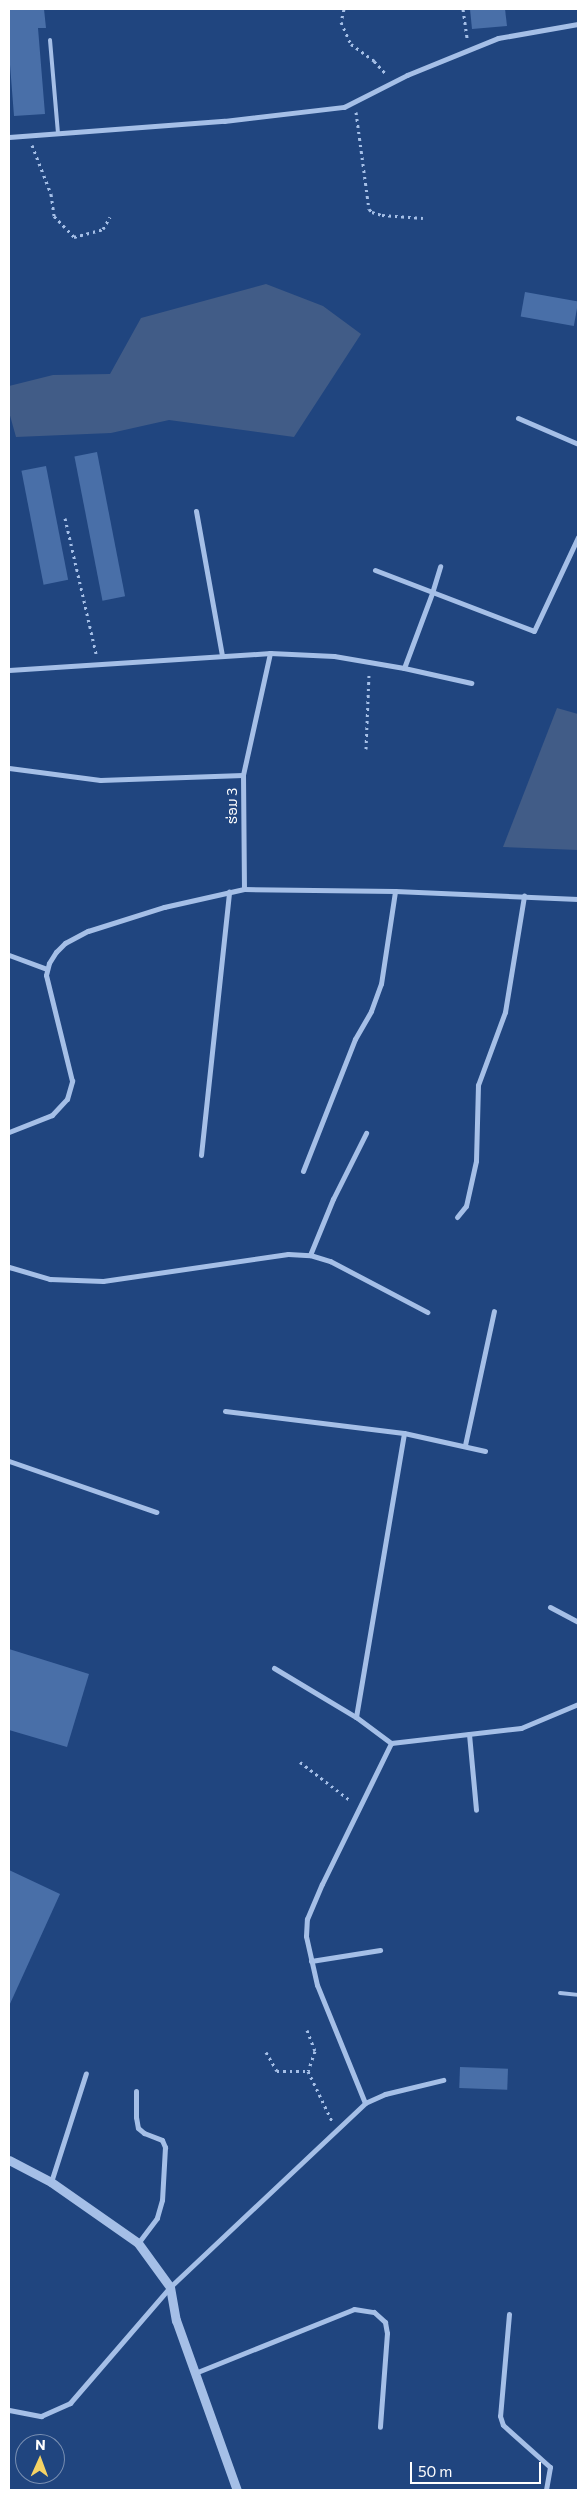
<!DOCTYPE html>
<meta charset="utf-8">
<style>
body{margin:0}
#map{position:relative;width:587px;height:2499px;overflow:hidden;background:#20457f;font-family:Commissioner,"Noto Sans Lao",sans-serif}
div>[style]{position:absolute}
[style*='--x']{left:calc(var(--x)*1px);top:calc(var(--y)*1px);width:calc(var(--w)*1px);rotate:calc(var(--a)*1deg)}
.water>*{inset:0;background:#415c87}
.building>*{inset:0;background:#496fa8;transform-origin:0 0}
.path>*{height:3px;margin-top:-1.5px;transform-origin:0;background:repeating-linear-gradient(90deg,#a5bfe7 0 2.5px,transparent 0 6.5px)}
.service>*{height:4px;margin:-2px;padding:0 2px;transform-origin:2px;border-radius:2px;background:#a5bfe7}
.minor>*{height:5px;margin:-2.5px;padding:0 2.5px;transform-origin:2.5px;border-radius:2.5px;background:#a5bfe7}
.tertiary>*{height:9px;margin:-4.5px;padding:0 4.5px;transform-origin:4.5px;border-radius:4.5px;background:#a5bfe7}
span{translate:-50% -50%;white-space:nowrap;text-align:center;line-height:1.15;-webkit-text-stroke:5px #20457f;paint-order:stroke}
.street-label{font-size:14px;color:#fff}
.frame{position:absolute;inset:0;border:10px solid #fff;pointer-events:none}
.north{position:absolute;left:15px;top:2434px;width:50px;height:50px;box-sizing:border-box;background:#20457f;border:1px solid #798fb2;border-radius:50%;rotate:2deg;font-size:14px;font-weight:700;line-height:20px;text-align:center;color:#fff}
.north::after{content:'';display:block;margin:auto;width:18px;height:22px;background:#f5d365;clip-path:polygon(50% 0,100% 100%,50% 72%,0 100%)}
.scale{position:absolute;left:410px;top:2462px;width:131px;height:22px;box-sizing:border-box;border:2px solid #fff;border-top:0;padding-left:6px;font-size:15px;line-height:18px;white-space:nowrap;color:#fff;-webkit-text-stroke:4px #20457f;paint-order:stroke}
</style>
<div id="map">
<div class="water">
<div style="clip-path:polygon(266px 284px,323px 306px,361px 334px,294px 437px,169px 420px,111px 433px,16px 437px,9px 412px,9px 386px,53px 375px,110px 374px,141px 318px)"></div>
<div style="clip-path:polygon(557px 708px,578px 714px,578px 850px,503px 847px)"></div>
</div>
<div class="building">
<div style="clip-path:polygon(9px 9px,44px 9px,46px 28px,38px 28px,45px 114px,14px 116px,9px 52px)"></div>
<div style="clip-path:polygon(470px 9px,505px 9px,507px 26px,472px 29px)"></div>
<div style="left:525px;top:292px;width:54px;height:25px;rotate:10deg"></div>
<div style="left:97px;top:452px;width:147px;height:23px;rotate:79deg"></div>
<div style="left:46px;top:466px;width:116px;height:25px;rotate:79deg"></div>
<div style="clip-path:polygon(9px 1649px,89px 1674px,67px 1747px,9px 1730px)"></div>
<div style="clip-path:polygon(9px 1870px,60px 1894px,9px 2006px)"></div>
<div style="left:460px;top:2067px;width:48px;height:21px;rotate:2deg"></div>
</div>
<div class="path">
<div style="--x:344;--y:9;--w:13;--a:103"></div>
<div style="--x:341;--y:22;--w:24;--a:66"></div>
<div style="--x:351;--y:44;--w:29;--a:36"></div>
<div style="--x:374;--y:61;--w:18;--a:47"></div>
<div style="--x:463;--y:9;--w:30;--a:82"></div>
<div style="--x:356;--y:112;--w:98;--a:82.4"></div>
<div style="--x:369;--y:209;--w:4;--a:45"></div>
<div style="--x:372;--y:212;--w:10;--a:17"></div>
<div style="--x:382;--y:215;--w:41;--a:4.2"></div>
<div style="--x:32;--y:145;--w:53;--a:68.8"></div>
<div style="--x:51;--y:194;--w:22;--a:82"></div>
<div style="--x:54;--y:216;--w:29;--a:46"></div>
<div style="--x:74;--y:237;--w:30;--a:-15"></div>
<div style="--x:103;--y:229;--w:14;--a:-60"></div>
<div style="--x:65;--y:518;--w:139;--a:77.1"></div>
<div style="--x:366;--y:749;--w:76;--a:-87.7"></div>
<div style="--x:300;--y:1762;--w:64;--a:37.4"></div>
<div style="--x:307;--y:2030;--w:22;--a:69"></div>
<div style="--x:315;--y:2051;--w:21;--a:109"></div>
<div style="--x:308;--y:2071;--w:55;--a:64.4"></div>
<div style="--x:266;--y:2052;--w:22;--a:60"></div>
<div style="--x:277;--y:2071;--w:31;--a:0"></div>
</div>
<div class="service">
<div style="--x:50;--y:40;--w:93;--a:85.1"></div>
<div style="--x:560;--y:1993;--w:18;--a:6"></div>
</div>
<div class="minor">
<div style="--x:9;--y:137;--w:216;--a:-4.3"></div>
<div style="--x:224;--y:121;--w:121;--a:-6.7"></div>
<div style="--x:344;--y:107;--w:71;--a:-26.9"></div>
<div style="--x:407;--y:75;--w:98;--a:-22.1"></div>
<div style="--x:498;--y:38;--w:81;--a:-9.9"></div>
<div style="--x:518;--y:418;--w:65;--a:23.4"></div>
<div style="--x:196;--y:511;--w:147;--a:79.8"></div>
<div style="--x:375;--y:570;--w:170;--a:21"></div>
<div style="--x:534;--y:631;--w:104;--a:-64.9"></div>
<div style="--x:270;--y:653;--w:64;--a:2.7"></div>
<div style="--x:334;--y:656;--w:71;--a:9.7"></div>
<div style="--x:404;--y:668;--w:69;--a:12.6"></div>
<div style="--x:404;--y:668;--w:80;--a:-69.5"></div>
<div style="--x:432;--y:593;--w:28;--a:-73"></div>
<div style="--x:9;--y:670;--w:262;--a:-3.7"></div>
<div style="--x:270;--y:653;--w:125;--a:102.5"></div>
<div style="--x:243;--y:775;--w:114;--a:89.5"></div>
<div style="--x:9;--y:768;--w:92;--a:7.5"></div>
<div style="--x:100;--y:780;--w:143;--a:-2"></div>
<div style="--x:9;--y:955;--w:40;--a:20.2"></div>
<div style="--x:9;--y:1132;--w:46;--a:-21.6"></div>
<div style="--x:52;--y:1115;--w:22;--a:-47"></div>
<div style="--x:67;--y:1099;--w:19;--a:-74"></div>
<div style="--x:72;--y:1081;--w:109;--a:-103.8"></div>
<div style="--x:46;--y:975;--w:12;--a:-76"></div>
<div style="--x:49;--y:963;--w:13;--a:-58"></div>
<div style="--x:56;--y:952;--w:13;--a:-45"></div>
<div style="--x:65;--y:943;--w:26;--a:-28"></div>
<div style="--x:88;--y:931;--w:80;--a:-17.5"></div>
<div style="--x:164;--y:907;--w:82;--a:-12.7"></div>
<div style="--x:244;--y:889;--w:151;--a:0.8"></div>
<div style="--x:395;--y:891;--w:183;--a:2.5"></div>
<div style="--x:201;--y:1155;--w:265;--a:-83.9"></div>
<div style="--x:303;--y:1171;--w:142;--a:-68.5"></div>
<div style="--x:355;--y:1039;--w:32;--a:-60"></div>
<div style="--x:371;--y:1011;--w:29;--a:-70"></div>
<div style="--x:381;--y:984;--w:94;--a:-81.4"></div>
<div style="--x:457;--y:1217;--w:14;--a:-51"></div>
<div style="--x:466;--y:1206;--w:46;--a:-77.5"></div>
<div style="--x:476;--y:1161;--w:76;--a:-88.5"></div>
<div style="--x:478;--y:1085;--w:78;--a:-69.7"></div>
<div style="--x:505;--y:1012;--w:118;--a:-80.7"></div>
<div style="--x:310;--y:1255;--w:61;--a:-67.7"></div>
<div style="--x:333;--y:1199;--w:74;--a:-63.4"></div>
<div style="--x:9;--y:1267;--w:43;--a:16.3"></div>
<div style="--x:50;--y:1279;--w:53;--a:2.2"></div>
<div style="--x:103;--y:1281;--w:187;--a:-8.3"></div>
<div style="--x:288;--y:1254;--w:22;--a:3"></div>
<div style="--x:310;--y:1255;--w:21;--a:17"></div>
<div style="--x:330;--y:1261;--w:110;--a:27.7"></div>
<div style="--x:225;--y:1411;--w:180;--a:7"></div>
<div style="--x:404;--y:1433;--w:83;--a:12.5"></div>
<div style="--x:465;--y:1445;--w:137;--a:-77.8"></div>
<div style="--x:9;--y:1461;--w:156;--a:19.1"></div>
<div style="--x:550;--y:1607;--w:32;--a:28"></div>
<div style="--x:274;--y:1668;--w:96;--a:30.9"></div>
<div style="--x:356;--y:1717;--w:44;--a:36.6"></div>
<div style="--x:391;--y:1743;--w:131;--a:-6.6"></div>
<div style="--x:521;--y:1728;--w:62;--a:-22.8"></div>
<div style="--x:356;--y:1717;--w:288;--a:-80.4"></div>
<div style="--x:469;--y:1734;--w:76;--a:84.7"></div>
<div style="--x:311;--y:1961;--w:70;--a:-9.1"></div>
<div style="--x:136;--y:2091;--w:26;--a:90"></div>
<div style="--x:136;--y:2117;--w:11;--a:80"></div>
<div style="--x:138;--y:2128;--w:8;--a:40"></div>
<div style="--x:144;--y:2133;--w:19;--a:21"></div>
<div style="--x:162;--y:2140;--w:8;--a:67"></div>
<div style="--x:165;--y:2147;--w:53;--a:93.2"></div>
<div style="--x:162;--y:2200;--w:19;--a:106"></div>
<div style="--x:157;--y:2218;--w:31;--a:127"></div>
<div style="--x:365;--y:2103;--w:127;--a:-112.1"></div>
<div style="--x:317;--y:1985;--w:50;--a:-102.7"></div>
<div style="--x:306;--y:1936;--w:17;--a:-87"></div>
<div style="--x:307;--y:1919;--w:38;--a:-67"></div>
<div style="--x:322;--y:1884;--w:157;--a:-63.9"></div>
<div style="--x:51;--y:2182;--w:114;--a:-72.2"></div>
<div style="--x:509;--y:2314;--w:102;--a:95"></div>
<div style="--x:500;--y:2416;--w:9;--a:72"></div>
<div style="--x:503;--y:2425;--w:63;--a:41.8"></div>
<div style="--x:550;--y:2467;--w:23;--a:100"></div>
<div style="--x:195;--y:2373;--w:171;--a:-21.9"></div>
<div style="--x:354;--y:2309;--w:20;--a:9"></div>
<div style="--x:374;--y:2312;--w:15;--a:42"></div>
<div style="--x:385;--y:2322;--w:11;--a:80"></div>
<div style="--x:387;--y:2333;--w:94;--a:94.3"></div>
<div style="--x:9;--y:2410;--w:33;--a:11"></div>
<div style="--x:41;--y:2416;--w:32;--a:-24"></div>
<div style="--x:70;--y:2403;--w:153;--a:-49.2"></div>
<div style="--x:170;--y:2287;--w:268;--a:-43.3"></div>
<div style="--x:365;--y:2103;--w:22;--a:-24"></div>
<div style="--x:385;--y:2094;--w:60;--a:-13.6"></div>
</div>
<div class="tertiary">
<div style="--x:9;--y:2160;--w:47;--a:27.6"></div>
<div style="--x:51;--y:2182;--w:106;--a:35"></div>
<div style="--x:138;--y:2243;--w:54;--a:54"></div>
<div style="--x:170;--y:2287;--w:34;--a:80"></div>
<div style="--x:176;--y:2320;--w:181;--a:70.3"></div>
</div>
<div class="street-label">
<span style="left:232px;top:806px;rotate:-90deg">ຮ່ອມ 3</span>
</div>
<div class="frame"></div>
<div class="north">N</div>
<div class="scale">50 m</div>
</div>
